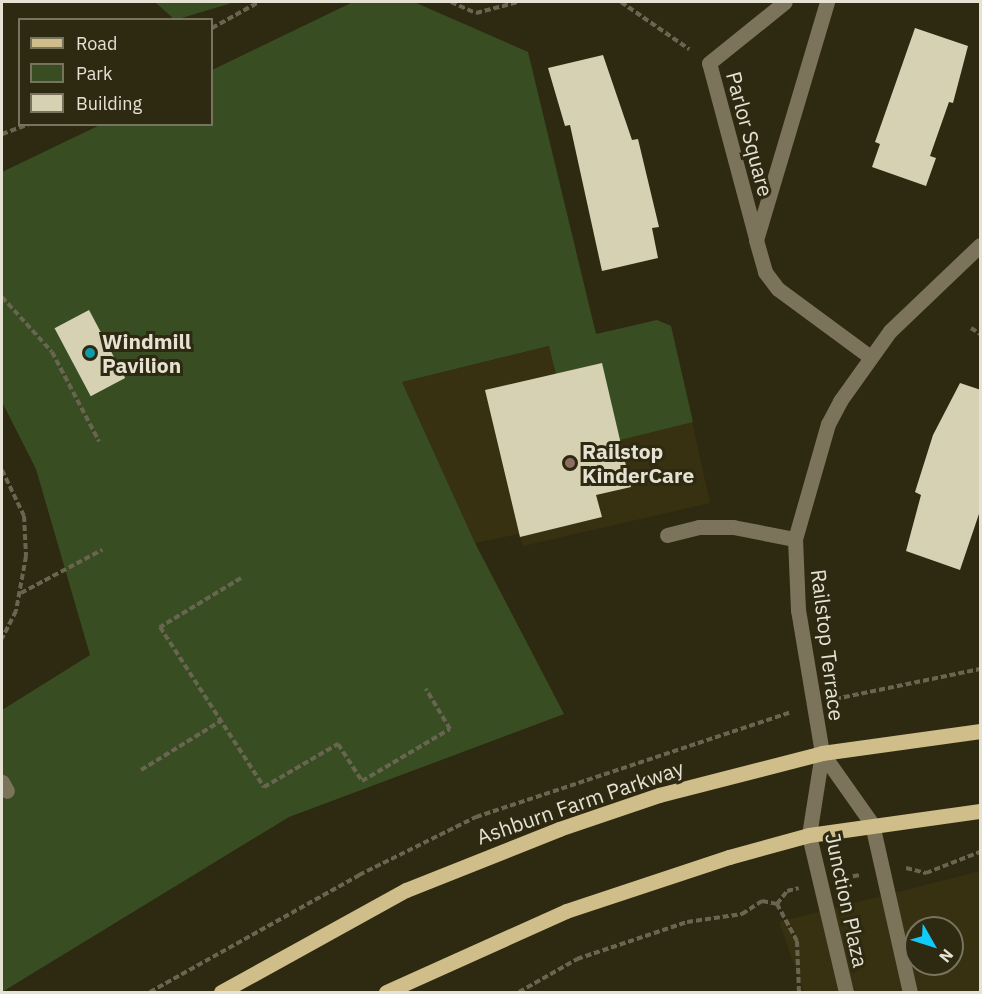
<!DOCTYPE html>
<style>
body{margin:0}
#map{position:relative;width:982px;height:994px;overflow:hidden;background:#2e2911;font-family:"IBM Plex Sans",sans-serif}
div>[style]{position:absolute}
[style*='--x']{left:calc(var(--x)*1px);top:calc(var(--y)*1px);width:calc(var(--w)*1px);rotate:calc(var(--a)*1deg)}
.built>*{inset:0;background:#373111}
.green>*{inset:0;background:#384e22}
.building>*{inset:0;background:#d7d1b4;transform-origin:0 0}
.path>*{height:4px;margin-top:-2px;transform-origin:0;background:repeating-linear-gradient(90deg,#696550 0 6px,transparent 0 9px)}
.minor>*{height:15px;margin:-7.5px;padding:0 7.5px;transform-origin:7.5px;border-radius:7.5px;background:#7c735b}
.major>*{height:15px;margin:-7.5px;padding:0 7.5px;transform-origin:7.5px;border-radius:7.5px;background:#cfbe8a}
.dots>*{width:16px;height:16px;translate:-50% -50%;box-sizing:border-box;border:3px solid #2e2911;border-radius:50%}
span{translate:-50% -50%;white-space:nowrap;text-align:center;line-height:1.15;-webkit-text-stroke:6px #2e2911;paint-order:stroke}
.street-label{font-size:21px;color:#e5e2d4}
.poi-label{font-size:21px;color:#e5e2d4;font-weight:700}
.left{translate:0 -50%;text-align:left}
.frame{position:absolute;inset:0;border:3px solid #e5e2d4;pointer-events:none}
.legend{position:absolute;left:18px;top:18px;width:195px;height:108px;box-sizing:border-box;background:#2e2911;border:2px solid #77735f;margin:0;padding:8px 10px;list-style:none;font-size:18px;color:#e5e2d4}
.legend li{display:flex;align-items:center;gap:12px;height:30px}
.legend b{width:30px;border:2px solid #77735f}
.north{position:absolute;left:904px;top:916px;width:60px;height:60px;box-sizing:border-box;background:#2e2911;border:2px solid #77735f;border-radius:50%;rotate:129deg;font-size:16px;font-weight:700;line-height:24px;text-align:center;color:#e5e2d4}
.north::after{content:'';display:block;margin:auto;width:21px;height:27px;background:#10cafa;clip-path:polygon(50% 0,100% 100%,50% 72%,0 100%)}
</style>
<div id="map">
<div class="built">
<div style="clip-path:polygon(657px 320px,671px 326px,710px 503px,523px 546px,519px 534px,475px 543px,402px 382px)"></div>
<div style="clip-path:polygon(evenodd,980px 871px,980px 992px,804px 992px,779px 922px,980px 871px,916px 928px,952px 928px,952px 964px,916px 964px,916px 928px)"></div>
</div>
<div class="green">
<div style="clip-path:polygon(155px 2px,235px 2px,175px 20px)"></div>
<div style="clip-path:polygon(353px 2px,414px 2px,528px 52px,596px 334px,657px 320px,671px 326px,693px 422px,620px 440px,556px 374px,549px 346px,402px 382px,475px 543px,564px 714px,289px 817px,2px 992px,2px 710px,90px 655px,36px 469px,2px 402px,2px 172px,100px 125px,212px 124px,212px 70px)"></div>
</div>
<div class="building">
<div style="clip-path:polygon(915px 28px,968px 46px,953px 103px,949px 102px,930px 156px,936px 158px,926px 186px,872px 167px,880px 144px,875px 142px)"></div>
<div style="clip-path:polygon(603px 55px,632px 140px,638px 139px,659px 227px,652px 228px,658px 258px,602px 271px,570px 125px,565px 126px,548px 68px)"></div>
<div style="left:89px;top:310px;width:77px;height:39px;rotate:62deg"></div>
<div style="clip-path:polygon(602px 363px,631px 487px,596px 495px,602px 517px,520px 537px,485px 390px)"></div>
<div style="clip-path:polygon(960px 383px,981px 390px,981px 508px,960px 570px,906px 551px,921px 495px,915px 492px,933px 435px)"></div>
</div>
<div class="path">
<div style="--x:451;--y:2;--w:27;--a:24"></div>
<div style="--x:476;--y:13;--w:43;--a:-14.7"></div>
<div style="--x:621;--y:2;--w:83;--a:34.7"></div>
<div style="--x:212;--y:28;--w:54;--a:-29"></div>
<div style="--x:2;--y:134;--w:29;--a:-20"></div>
<div style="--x:2;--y:297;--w:74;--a:47.7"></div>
<div style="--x:52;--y:352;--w:101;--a:62.2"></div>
<div style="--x:971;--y:328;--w:11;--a:34"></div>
<div style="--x:2;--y:470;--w:51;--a:64.4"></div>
<div style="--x:24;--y:516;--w:40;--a:87.1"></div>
<div style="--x:26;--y:556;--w:56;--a:100.3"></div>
<div style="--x:16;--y:611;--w:31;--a:117"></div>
<div style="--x:241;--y:578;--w:95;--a:148.8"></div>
<div style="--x:160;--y:627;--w:191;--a:57"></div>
<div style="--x:264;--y:787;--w:86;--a:-30.2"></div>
<div style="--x:338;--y:744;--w:44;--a:57"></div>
<div style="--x:362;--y:781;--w:102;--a:-30.6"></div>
<div style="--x:450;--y:729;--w:47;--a:-121"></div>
<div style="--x:21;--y:593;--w:92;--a:-28"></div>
<div style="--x:835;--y:699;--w:148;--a:-11.7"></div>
<div style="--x:141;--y:770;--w:92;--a:-31.6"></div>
<div style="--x:906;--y:868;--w:21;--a:14"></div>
<div style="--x:926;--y:873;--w:58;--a:-21.3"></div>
<div style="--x:844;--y:878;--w:16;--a:-11"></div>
<div style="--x:777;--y:904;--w:42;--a:61.6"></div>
<div style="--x:797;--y:941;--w:51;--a:87.8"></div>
<div style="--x:150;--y:992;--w:240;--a:-29.2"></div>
<div style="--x:359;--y:875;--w:131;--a:-26.4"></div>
<div style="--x:476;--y:817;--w:332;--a:-18.4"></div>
<div style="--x:519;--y:992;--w:67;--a:-29.6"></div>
<div style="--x:577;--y:959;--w:116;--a:-18.6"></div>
<div style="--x:687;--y:922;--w:56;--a:-8.3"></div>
<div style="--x:742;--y:914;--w:24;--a:-33"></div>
<div style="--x:762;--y:901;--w:15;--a:11"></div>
<div style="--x:777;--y:904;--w:16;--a:-52"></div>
<div style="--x:787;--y:891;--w:12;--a:-14"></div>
</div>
<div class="minor">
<div style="--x:827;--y:2;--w:248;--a:106.6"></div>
<div style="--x:756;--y:240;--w:33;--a:74"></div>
<div style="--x:765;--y:272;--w:21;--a:53"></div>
<div style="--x:778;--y:289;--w:113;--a:36.4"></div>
<div style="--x:756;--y:238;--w:181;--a:-105"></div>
<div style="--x:709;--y:63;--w:97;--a:-38.8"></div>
<div style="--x:667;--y:535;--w:33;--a:-14"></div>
<div style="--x:699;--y:527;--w:34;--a:0"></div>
<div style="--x:733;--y:527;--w:63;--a:11"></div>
<div style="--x:822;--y:753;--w:87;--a:54.8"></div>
<div style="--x:872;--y:824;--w:172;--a:77.3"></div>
<div style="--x:2;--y:782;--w:10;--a:61"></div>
<div style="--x:846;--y:992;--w:161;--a:-103.3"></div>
<div style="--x:809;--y:835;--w:83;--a:-81"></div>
<div style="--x:822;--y:753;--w:145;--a:-99.5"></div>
<div style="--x:798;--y:610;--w:71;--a:-92.4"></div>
<div style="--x:795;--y:539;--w:120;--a:-74"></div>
<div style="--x:828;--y:424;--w:26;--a:-62"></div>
<div style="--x:840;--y:401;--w:86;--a:-54.5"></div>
<div style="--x:890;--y:331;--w:124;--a:-43.7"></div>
</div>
<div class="major">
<div style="--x:221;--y:992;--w:211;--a:-28.9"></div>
<div style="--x:406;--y:890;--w:165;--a:-21.7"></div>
<div style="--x:559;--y:829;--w:106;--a:-18.8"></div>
<div style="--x:659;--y:795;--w:168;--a:-14.4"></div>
<div style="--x:822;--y:753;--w:160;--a:-7.9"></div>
<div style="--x:386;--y:992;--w:197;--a:-24.2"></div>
<div style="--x:566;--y:911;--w:172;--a:-18.3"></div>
<div style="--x:729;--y:857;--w:83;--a:-15.4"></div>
<div style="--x:809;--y:835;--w:173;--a:-8"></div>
</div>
<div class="dots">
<div style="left:90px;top:353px;background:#0f9aa8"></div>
<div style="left:570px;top:463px;background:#8d6e63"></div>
</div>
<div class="street-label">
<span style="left:750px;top:134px;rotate:75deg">Parlor Square</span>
<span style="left:828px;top:645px;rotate:83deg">Railstop Terrace</span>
<span style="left:580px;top:802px;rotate:-19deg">Ashburn Farm Parkway</span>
<span style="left:847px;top:900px;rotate:78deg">Junction Plaza</span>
</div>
<div class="poi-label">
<span class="left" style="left:102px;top:353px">Windmill<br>Pavilion</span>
<span class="left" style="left:582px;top:463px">Railstop<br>KinderCare</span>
</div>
<div class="frame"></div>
<ul class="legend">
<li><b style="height:8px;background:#cfbe8a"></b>Road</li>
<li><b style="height:16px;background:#384e22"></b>Park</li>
<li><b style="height:16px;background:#d7d1b4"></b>Building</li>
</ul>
<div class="north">N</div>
</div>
